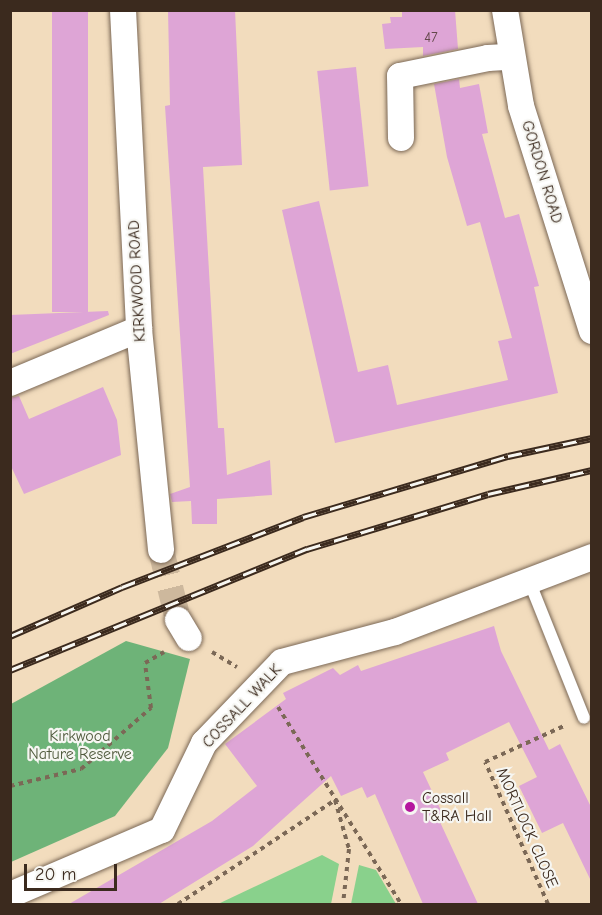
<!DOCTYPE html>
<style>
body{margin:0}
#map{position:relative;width:602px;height:915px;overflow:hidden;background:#f2dcbd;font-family:"Comic Neue",sans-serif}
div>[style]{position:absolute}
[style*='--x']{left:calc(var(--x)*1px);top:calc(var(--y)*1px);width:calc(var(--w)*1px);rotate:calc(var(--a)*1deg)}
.green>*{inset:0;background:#89d18c}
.forest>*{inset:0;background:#6eb378}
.building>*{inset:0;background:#dea5d6;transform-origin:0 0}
.minor-tunnel>*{height:26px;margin-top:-13px;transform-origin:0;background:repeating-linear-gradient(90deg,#cdb89d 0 26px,transparent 0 39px)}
.path>*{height:4px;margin-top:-2px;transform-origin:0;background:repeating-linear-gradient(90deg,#7b6856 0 4.5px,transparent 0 9px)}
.roads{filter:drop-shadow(0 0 2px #7b6856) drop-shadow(0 0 2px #7b6856)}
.service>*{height:12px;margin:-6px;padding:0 6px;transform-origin:6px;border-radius:6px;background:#fff}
.minor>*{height:26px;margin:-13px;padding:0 13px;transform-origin:13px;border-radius:13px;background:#fff}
.rail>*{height:7px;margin-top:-3.5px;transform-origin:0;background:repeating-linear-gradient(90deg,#f6f6f2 0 14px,#3b2a1e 0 28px);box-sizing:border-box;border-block:2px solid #3b2a1e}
.dots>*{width:16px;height:16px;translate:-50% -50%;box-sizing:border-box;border:3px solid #f6f6f2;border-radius:50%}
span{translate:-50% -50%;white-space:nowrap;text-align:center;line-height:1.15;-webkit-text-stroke:4.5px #f6f6f2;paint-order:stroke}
.number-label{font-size:14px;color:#64494c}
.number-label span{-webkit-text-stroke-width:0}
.street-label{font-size:16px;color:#3b2a1e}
.park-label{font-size:16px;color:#525c3f}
.poi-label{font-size:16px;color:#3b2a1e}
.left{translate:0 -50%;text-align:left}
.frame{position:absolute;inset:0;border:12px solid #3b2a1e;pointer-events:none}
.scale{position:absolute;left:24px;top:864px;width:93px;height:27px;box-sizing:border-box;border:3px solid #3b2a1e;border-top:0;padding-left:8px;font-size:18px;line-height:21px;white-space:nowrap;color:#3b2a1e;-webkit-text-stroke:4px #f6f6f2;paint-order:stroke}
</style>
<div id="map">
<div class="green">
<div style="clip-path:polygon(322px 855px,339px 864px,331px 904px,218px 904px)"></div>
<div style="clip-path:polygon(359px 865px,376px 870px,396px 904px,351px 904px)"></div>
</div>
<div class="forest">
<div style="clip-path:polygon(126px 641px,190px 659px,168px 748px,115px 816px,11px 862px,11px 704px)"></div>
</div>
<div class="building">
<div style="left:52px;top:10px;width:36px;height:302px"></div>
<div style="clip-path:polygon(168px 10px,235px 10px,242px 165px,203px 167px,218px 428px,224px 428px,227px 475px,270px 460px,272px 495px,217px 499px,217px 524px,192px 524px,191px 501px,172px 502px,170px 494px,190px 487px,165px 106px,170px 105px)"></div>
<div style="clip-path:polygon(402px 10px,455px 10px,458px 49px,423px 56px,423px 47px,385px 49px,382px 24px,391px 23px,390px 17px,402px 17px)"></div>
<div style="left:356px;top:67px;width:120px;height:39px;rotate:84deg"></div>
<div style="clip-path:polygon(459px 79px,460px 88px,479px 84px,488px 133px,482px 134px,505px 218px,519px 214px,539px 286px,534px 287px,558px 393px,335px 443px,282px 210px,319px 201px,358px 372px,388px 365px,397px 405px,508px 380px,498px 341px,512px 338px,480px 222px,467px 226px,447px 157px,434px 84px)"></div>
<div style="clip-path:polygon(108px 311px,109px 315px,10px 354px,10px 315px)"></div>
<div style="clip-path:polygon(103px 387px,117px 420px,121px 455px,24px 494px,10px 464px,10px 398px,19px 396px,29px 419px)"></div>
<div style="clip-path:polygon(494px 626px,501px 651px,549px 750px,560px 744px,591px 807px,591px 881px,563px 823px,542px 833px,519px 786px,537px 777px,509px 722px,446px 753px,449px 760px,423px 772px,445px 819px,440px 822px,478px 904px,423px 904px,375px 794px,367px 798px,362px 787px,341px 796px,331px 776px,253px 846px,159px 904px,69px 904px,212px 821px,257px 786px,225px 744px,286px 699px,283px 693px,333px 668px,340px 675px,358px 665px,361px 671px)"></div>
</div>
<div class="minor-tunnel">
<div style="--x:161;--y:550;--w:72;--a:76.3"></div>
</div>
<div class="path">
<div style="--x:212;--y:652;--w:29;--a:31"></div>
<div style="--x:278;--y:707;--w:232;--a:58"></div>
<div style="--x:10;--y:786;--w:73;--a:-13.5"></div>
<div style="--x:81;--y:769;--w:93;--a:-41.1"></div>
<div style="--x:151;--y:708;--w:45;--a:-97.6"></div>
<div style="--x:145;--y:663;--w:22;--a:-30"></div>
<div style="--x:178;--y:904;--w:188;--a:-33.5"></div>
<div style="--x:335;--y:800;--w:51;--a:74.1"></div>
<div style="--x:349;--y:849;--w:55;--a:96.2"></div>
<div style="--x:548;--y:904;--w:155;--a:-113.9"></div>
<div style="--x:485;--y:762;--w:87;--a:-24.5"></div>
</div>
<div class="roads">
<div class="service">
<div style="--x:530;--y:583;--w:145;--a:68.2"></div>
</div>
<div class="minor">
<div style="--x:123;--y:10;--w:319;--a:87.1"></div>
<div style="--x:139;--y:329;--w:222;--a:84.3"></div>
<div style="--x:505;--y:10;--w:97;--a:80.5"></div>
<div style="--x:521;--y:106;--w:236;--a:72.5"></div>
<div style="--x:401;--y:138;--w:62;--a:-90.9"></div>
<div style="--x:400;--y:76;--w:90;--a:-11.6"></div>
<div style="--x:488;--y:58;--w:22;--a:-3"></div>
<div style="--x:10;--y:383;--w:140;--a:-22.7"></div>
<div style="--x:178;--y:620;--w:21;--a:59"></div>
<div style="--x:10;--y:895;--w:165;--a:-23.2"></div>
<div style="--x:162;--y:830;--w:97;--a:-64.2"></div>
<div style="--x:204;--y:743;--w:112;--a:-46.1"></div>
<div style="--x:282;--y:662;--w:117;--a:-14.9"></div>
<div style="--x:395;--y:632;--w:211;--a:-20.8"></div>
</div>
</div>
<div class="rail">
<div style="--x:10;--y:636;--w:122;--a:-23.6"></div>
<div style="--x:122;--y:587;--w:194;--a:-21.1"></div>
<div style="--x:303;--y:517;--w:214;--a:-16.6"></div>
<div style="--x:508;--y:456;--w:86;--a:-12.1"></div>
<div style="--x:10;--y:670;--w:321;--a:-22.2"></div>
<div style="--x:307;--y:549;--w:189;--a:-16.9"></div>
<div style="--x:488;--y:494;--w:107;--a:-13"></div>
</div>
<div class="dots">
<div style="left:410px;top:807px;background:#b5179e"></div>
</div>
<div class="number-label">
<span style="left:431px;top:38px">47</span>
</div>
<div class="street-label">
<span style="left:542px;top:172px;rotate:73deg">GORDON ROAD</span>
<span style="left:137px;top:281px;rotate:-93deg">KIRKWOOD ROAD</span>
<span style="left:242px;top:706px;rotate:-47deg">COSSALL WALK</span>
<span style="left:527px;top:828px;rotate:66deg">MORTLOCK CLOSE</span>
</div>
<div class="park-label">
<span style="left:80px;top:745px">Kirkwood<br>Nature Reserve</span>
</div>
<div class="poi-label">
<span class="left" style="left:422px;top:807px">Cossall<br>T&amp;RA Hall</span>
</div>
<div class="frame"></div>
<div class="scale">20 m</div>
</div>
